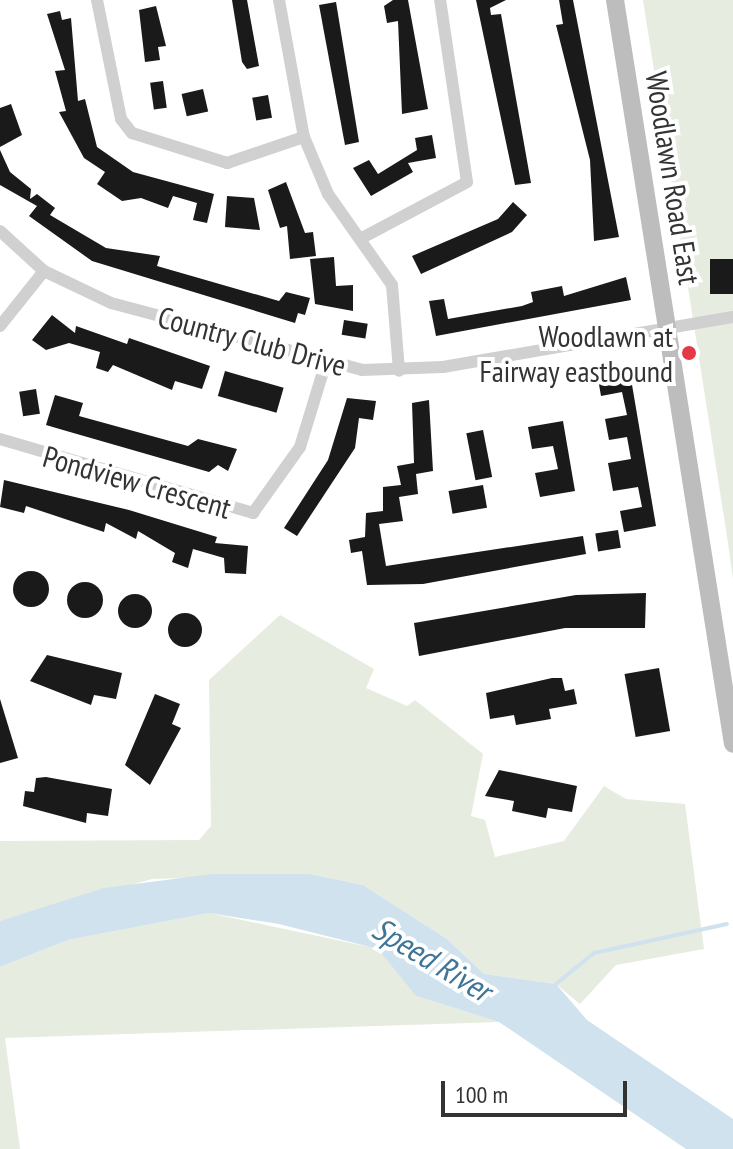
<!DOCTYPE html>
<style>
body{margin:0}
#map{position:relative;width:733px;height:1149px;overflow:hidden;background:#fff;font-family:"PT Sans Narrow",sans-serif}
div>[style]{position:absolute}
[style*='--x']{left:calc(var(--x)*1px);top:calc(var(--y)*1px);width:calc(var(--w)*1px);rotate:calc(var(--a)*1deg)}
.green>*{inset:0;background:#e6ecdf}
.water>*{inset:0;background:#cfe2ee}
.stream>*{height:4px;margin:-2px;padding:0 2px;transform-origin:2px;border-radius:2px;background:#cfe2ee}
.building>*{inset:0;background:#1a1a1a;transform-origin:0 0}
.round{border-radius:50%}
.street>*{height:12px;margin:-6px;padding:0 6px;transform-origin:6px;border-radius:6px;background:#d0d0d0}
.secondary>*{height:18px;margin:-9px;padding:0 9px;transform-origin:9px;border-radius:9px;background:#bdbdbd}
.dots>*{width:22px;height:22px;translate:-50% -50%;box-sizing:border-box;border:4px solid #fff;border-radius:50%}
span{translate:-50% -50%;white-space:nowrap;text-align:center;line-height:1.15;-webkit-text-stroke:8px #fff;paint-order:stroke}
.street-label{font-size:30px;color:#333}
.poi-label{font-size:30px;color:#333}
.right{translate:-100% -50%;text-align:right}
.water-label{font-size:32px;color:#3f7597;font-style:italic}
.scale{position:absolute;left:441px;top:1081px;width:186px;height:36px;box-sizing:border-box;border:4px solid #333;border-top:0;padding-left:10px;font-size:24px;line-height:28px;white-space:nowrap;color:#333;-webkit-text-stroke:6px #fff;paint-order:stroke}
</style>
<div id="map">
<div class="green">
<div style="clip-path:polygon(643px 0,733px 0,733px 579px,728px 543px)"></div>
<div style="clip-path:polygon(280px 615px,374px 669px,366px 688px,407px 706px,415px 700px,483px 754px,471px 816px,485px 820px,495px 857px,564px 841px,604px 786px,626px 799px,685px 804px,704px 949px,616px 965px,580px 1004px,556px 984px,484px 974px,447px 939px,363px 885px,310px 874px,152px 879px,0 921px,0 841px,199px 840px,211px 826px,209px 680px)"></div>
<div style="clip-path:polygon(209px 913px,379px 949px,416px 996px,499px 1022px,5px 1038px,20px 1149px,0 1149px,0 967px,68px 940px)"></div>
</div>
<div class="water">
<div style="clip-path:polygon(212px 874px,310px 874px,363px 885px,447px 939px,484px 974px,556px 984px,587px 1020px,733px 1119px,733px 1149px,686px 1149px,499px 1022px,416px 996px,378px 949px,279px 924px,209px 913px,68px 940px,0 967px,0 921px,104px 888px)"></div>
</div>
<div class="stream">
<div style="--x:556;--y:984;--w:49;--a:-39.2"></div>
<div style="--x:594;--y:953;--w:136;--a:-12.3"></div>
</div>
<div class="building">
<div style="clip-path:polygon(232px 0,247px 0,259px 66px,247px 69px,242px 62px)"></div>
<div style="clip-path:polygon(393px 0,408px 0,428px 109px,402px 114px,398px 21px,387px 23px,384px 6px)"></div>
<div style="clip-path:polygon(476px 0,506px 0,490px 8px,491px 15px,501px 14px,531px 183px,515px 185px)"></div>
<div style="clip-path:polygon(559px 0,573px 0,619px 237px,594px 241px,590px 160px,556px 25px,563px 24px)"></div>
<div style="clip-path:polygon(336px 2px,359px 142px,345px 145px,319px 5px)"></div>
<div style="clip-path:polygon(156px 6px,166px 46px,158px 47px,160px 60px,145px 62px,139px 10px)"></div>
<div style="clip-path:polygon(60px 11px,62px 20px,71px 18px,78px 101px,85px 99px,97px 147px,133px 172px,214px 194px,207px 223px,193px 220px,197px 203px,173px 196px,168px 208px,141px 198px,122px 201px,97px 184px,105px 172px,84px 158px,59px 112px,66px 111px,55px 71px,65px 70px,47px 14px)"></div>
<div style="left:163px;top:81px;width:27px;height:13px;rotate:82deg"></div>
<div style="left:203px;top:89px;width:23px;height:22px;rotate:77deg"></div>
<div style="left:268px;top:95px;width:23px;height:16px;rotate:80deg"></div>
<div style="clip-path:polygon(11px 104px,22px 135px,0 147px,0 108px)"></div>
<div style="clip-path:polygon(432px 135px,436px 158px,408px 163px,413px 172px,371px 196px,353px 168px,369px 160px,378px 174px,417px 150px,415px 138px)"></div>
<div style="clip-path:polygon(0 150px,10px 172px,31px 189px,30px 199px,37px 194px,55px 208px,50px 215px,106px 248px,160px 256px,157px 266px,279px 301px,286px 292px,310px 298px,305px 315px,298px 313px,295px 323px,92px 261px,29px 216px,37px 206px,0 185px)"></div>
<div style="clip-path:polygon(286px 182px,305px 233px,313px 232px,316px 256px,290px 259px,287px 226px,280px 228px,268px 190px)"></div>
<div style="clip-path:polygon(227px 196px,254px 198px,260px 230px,225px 227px)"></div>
<div style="clip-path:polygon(513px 202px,527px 215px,512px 232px,421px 274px,412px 256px,498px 219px)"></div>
<div style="clip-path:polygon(334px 257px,336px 286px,353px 285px,353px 311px,315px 304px,310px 259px)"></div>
<div style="left:710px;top:259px;width:23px;height:35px"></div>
<div style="clip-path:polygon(626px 277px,631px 300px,436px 336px,429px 301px,444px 299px,448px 319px,522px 306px,533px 302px,531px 292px,562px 286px,564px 296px)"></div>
<div style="clip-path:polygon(52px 315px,75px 333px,76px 326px,127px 344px,129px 338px,210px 366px,202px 389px,175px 381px,172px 390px,113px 365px,108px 372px,96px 368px,100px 352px,69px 343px,46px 350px,32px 340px)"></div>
<div style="left:344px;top:320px;width:24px;height:15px;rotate:9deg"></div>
<div style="clip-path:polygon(629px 367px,656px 526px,624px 532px,620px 511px,642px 507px,638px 487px,613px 491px,608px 463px,631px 459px,627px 437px,609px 440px,605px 419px,627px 415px,622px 392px,601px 396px,597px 373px)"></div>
<div style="left:225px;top:371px;width:61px;height:26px;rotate:16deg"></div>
<div style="left:36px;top:389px;width:25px;height:17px;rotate:81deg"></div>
<div style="clip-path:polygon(55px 395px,83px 403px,79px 416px,188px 446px,198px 439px,237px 449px,228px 471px,218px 465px,209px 472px,63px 430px,46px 425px)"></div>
<div style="clip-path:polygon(347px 398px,376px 401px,373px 420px,359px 418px,355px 448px,297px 536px,284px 528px,328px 460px)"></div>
<div style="clip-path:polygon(429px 400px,433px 471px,416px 474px,418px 494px,399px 497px,403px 521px,379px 524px,386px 566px,583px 536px,586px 554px,423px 584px,367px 585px,362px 551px,351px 553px,349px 540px,365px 537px,366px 513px,383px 511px,383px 487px,401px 485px,397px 466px,414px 463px,412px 403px)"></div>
<div style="clip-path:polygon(563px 421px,575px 491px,540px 497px,535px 473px,558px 469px,553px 446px,532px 449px,528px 427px)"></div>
<div style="left:483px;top:430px;width:48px;height:17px;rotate:79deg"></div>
<div style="clip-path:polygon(4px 480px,129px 510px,217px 537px,215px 543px,248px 546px,246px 574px,225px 573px,224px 558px,193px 549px,188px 568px,172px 562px,175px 553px,138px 531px,136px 539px,106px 523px,104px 532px,26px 506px,24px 513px,0 507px)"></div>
<div style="left:483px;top:485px;width:23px;height:35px;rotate:80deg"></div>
<div style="left:618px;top:530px;width:18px;height:23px;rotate:81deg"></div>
<div class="round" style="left:13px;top:571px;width:36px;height:36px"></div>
<div class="round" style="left:67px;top:582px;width:36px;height:36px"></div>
<div style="clip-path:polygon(646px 593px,645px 628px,565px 628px,419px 656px,414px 623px,576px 595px)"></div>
<div class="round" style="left:118px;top:594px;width:34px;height:34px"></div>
<div class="round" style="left:168px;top:613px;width:34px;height:34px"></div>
<div style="clip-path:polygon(47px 655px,122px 673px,116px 699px,94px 695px,91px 705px,30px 681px)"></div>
<div style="left:659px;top:668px;width:64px;height:35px;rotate:80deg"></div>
<div style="clip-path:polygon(552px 678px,562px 678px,565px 691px,574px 689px,577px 704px,549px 709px,551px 719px,516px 725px,514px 715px,490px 719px,486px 693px)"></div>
<div style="clip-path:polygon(155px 694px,180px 704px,172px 724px,181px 728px,150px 785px,125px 765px)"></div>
<div style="clip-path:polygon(0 699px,18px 758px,0 763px)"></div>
<div style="clip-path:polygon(499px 770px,577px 786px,572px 812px,548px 808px,546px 818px,512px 811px,514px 801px,485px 796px)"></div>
<div style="clip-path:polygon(46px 777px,112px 789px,108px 816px,87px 813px,86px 823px,23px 806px,25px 791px,34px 792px,36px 778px)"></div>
</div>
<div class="street">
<div style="--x:97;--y:0;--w:121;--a:78.6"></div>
<div style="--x:121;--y:119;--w:18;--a:52"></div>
<div style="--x:132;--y:133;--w:100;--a:17.5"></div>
<div style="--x:227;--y:163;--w:81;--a:-18.7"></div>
<div style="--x:279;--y:0;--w:139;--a:79.7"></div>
<div style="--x:304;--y:137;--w:62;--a:67.2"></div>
<div style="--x:328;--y:194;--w:111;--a:54.9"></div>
<div style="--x:392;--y:285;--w:86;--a:85.3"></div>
<div style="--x:0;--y:231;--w:59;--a:42.3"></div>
<div style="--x:44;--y:271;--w:74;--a:25.5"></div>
<div style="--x:111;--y:303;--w:260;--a:14.9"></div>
<div style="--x:362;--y:370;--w:81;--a:-2.1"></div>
<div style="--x:443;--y:367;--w:294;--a:-9.8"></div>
<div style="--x:360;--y:239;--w:121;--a:-28"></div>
<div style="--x:467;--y:182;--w:184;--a:-98.4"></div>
<div style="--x:0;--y:326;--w:70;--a:-51.3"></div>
<div style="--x:0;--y:439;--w:264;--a:16.3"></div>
<div style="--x:253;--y:513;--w:81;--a:-54.5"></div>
<div style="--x:300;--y:447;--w:86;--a:-73"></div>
</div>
<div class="secondary">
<div style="--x:615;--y:0;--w:753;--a:80.99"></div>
</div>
<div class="dots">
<div style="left:689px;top:353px;background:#e63946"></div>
</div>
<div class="street-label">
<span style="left:673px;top:178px;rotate:81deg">Woodlawn Road East</span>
<span style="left:252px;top:341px;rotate:15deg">Country Club Drive</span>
<span style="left:137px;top:482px;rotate:16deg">Pondview Crescent</span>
</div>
<div class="poi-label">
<span class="right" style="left:673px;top:353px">Woodlawn at<br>Fairway eastbound</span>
</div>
<div class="water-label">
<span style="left:432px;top:959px;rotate:31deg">Speed River</span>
</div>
<div class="scale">100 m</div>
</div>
